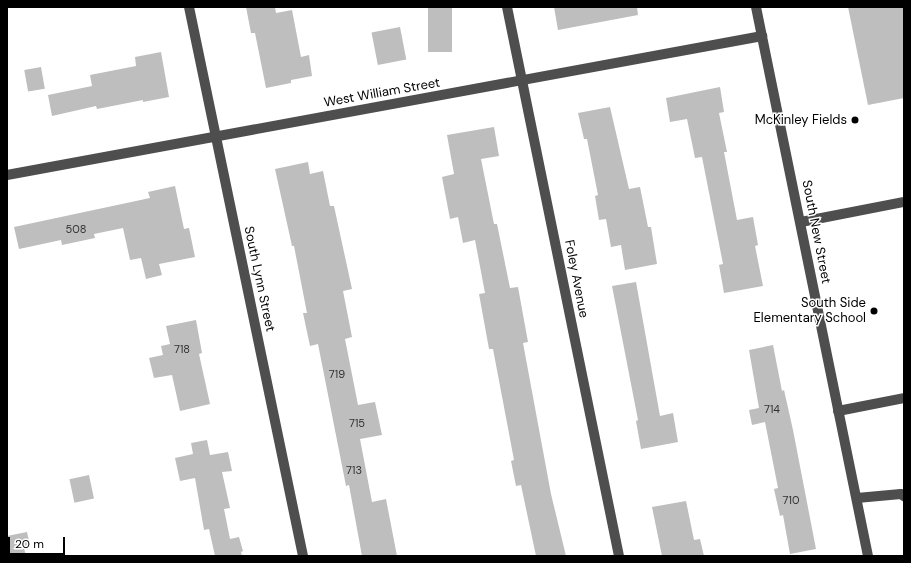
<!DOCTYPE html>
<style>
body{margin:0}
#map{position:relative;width:911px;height:563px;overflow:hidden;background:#fff;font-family:"DM Sans",sans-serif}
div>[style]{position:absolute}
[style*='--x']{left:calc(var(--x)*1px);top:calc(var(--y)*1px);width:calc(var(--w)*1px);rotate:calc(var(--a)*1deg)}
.building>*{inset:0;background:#bebebe;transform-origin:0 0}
.minor>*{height:10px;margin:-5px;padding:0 5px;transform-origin:5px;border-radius:5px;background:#4e4e4e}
.dots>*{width:11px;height:11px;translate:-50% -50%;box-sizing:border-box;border:2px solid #fff;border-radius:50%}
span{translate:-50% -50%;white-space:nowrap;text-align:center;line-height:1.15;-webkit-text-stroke:3px #fff;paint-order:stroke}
.number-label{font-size:11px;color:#303030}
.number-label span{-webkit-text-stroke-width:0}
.street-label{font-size:13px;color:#000}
.poi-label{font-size:13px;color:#000}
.right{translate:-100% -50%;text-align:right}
.frame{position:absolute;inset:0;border:8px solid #000;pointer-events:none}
.scale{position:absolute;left:8px;top:537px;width:57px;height:18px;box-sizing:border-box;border:2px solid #000;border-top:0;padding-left:5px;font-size:12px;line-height:14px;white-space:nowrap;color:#000;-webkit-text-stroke:3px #fff;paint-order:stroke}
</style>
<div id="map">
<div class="building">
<div style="clip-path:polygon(246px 7px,275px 7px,276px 13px,292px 10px,301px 57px,309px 55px,312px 76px,291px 80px,291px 83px,266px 88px,255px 33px,251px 33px)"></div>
<div style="left:428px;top:7px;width:24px;height:45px"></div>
<div style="clip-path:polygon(554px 7px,637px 7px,638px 15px,558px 30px)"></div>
<div style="clip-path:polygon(848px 7px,904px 7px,904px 98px,868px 105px)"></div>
<div style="left:400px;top:27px;width:33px;height:29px;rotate:79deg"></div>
<div style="clip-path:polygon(161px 52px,169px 97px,143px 102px,143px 100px,97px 109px,96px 106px,52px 116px,48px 95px,92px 86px,90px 75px,136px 66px,135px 57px)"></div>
<div style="left:41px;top:67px;width:22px;height:17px;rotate:80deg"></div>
<div style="clip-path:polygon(720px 87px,724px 112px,719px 113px,727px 152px,724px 152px,737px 220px,753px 217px,758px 245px,755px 246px,763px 286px,724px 293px,719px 265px,723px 264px,702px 157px,695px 158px,687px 119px,670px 122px,666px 98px)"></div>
<div style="clip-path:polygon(610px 107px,629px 189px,640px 187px,648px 227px,651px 227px,657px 264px,625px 270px,621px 245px,611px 247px,606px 219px,599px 220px,595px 196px,598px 195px,587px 139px,584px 139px,578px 113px)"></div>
<div style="clip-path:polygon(494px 127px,499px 156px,481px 159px,494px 224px,497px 224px,510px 288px,518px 287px,528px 342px,523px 343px,551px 494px,566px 556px,536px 556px,521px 485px,516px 486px,511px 461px,514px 460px,493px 349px,489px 349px,479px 294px,485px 293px,475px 240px,463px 243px,458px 217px,450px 219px,442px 177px,454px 174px,447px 135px)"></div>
<div style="clip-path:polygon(308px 162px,310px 174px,323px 171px,330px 206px,334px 206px,352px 289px,343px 291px,352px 337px,345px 339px,358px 405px,375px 402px,382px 435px,360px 439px,372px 502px,386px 499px,397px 556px,362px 556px,349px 485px,346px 486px,318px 344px,310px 346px,303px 313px,307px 313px,294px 246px,292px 246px,275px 169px)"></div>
<div style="clip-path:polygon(175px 186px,184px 229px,189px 228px,195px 257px,159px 264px,162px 275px,146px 279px,141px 258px,130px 260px,123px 228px,94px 234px,95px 238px,62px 245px,61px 240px,19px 249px,14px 227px,150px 198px,148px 192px)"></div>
<div style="clip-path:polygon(636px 282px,660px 416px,673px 413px,678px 442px,641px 449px,636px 421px,638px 420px,612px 286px)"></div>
<div style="clip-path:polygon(196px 320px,202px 353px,199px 354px,210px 404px,180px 411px,172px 375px,154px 378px,149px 358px,163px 355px,161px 346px,170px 344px,166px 326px)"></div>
<div style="clip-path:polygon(773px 345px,782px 391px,784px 390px,793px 430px,816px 549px,790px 554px,783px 515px,780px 516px,774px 489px,778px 488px,765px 422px,752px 425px,749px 410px,759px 408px,749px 350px)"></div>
<div style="clip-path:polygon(207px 440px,210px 455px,228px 452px,232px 471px,222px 472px,230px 508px,224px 509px,230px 539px,239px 537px,243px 551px,241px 552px,242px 556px,215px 556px,209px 529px,204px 530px,195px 478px,180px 481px,175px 458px,193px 454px,191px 443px)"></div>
<div style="left:89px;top:475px;width:24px;height:20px;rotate:78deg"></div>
<div style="clip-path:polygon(686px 501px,694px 540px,700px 539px,704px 556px,662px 556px,652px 507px)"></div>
<div style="clip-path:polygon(27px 532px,30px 546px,24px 548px,26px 556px,7px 556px,7px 536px)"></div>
</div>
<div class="minor">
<div style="--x:189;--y:7;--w:561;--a:78.27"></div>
<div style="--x:507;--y:7;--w:560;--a:78.47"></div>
<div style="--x:756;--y:7;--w:560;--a:78.47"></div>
<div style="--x:7;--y:175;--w:768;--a:-10.43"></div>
<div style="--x:801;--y:222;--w:105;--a:-11"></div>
<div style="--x:838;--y:411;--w:67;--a:-11.1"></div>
<div style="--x:857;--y:498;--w:44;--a:-5.2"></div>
<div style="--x:901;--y:494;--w:4;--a:34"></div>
</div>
<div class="dots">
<div style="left:855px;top:120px;background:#000"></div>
<div style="left:874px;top:311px;background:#000"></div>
</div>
<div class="number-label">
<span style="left:76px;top:229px">508</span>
<span style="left:182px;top:349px">718</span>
<span style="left:337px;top:374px">719</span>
<span style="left:772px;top:409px">714</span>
<span style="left:357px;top:423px">715</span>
<span style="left:354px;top:470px">713</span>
<span style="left:791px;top:500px">710</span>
</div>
<div class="street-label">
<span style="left:382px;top:93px;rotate:-10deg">West William Street</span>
<span style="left:816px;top:232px;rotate:79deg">South New Street</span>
<span style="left:259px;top:279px;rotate:78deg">South Lynn Street</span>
<span style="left:576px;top:279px;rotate:79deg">Foley Avenue</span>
</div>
<div class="poi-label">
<span class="right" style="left:847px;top:120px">McKinley Fields</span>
<span class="right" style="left:866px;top:311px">South Side<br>Elementary School</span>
</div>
<div class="frame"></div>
<div class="scale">20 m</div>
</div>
